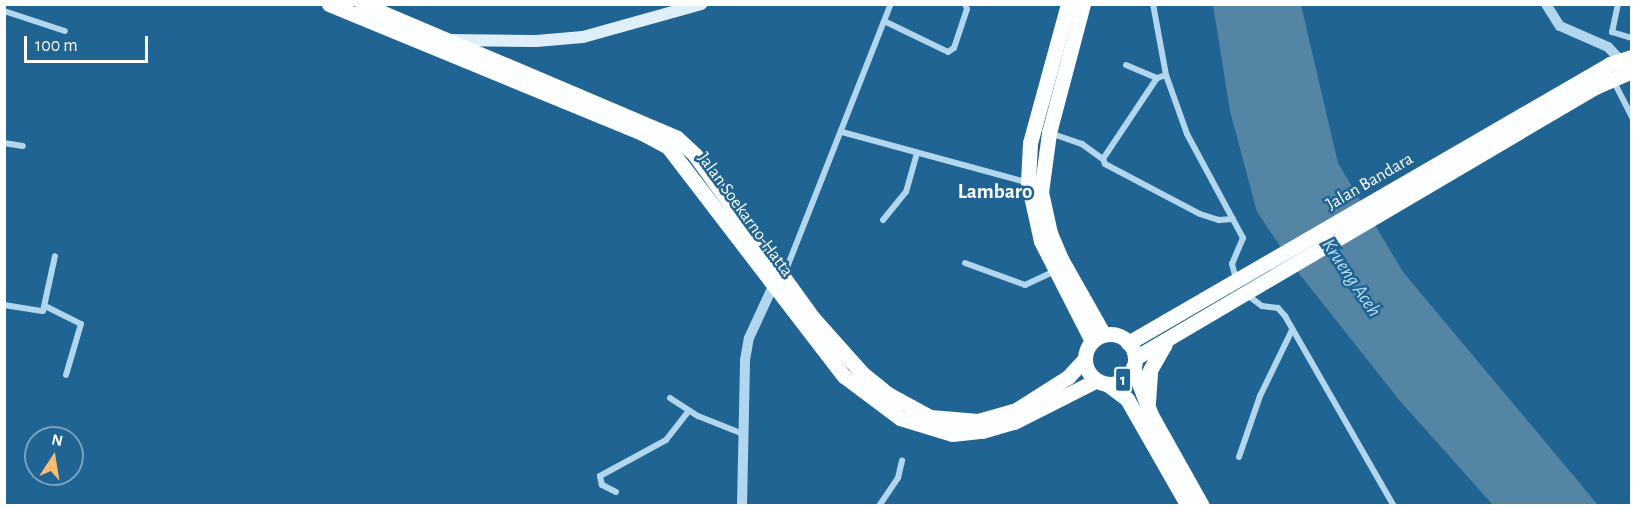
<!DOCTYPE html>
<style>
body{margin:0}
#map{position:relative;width:1636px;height:510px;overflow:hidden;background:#1f6493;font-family:"Alegreya Sans",sans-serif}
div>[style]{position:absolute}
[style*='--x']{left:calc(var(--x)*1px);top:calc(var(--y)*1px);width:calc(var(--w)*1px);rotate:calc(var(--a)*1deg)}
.water>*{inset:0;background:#5585a4}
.minor>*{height:6px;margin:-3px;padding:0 3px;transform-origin:3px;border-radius:3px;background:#b1d6ee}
.tertiary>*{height:10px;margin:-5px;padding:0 5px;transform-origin:5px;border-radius:5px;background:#b1d6ee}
.secondary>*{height:12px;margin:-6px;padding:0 6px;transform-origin:6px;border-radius:6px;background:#deeffa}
.trunk>*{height:15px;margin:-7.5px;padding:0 7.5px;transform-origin:7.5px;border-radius:7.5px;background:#fcfeff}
.trunk>.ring{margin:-7.5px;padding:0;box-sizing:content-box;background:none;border:15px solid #fcfeff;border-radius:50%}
span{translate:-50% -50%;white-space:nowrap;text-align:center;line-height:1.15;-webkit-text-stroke:5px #1f6493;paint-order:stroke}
.shield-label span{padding:2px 4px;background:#1f6493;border:2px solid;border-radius:4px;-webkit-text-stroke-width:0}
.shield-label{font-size:16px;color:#fff;font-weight:700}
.street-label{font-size:18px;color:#fff}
.water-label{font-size:20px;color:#bddff5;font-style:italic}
.quarter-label{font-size:21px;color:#fff;font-weight:700}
.frame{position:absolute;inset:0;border:6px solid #fff;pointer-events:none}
.north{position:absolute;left:24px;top:426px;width:60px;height:60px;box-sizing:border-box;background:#1f6493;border:2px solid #79a2be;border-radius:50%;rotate:12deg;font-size:16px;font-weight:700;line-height:24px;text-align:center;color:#fff}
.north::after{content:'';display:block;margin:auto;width:21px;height:27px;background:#fcbd71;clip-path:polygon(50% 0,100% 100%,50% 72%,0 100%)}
.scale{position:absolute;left:24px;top:36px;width:124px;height:27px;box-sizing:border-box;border:3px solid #fff;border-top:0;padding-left:8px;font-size:18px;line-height:21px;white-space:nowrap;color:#fff;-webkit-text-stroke:4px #1f6493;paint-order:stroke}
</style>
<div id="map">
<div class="water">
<div style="clip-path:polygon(1213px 5px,1301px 5px,1338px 163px,1403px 272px,1598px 505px,1493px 505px,1400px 401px,1297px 271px,1257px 212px,1230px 111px)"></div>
</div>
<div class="minor">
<div style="--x:1153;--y:4;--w:72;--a:79.6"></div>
<div style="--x:1166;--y:75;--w:63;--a:70.4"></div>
<div style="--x:1187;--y:134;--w:118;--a:61.7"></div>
<div style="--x:1243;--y:238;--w:28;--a:113"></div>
<div style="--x:1232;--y:264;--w:16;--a:75"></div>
<div style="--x:1618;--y:4;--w:29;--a:102"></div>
<div style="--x:1612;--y:32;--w:21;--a:17"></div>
<div style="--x:4;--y:11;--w:64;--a:18.2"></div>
<div style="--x:884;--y:21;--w:71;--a:25.8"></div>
<div style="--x:948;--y:52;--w:7;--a:-34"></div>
<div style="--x:954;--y:48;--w:41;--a:-71.6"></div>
<div style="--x:967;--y:9;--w:5;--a:-112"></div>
<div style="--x:1126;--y:65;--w:34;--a:23"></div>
<div style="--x:1157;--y:78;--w:9;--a:-18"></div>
<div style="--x:1157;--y:78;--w:97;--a:123.7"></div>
<div style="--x:1103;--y:159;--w:5;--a:68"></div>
<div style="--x:1105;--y:164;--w:107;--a:27.8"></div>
<div style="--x:1200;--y:214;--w:20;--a:18"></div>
<div style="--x:1219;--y:220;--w:14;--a:-4"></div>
<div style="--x:1613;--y:80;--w:42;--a:62.8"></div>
<div style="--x:842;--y:132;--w:191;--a:15.2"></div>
<div style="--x:1050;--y:133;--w:34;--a:19"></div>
<div style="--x:1082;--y:144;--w:26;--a:36"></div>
<div style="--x:4;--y:143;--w:19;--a:9"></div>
<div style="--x:883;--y:220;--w:36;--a:-51"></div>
<div style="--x:906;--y:192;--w:41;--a:-74.2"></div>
<div style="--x:965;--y:263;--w:64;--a:20.1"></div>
<div style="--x:1025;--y:285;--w:33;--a:-25"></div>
<div style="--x:784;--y:275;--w:291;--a:-68.5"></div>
<div style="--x:1246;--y:294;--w:20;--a:37"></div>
<div style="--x:1262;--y:306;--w:16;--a:7"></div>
<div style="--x:1278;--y:308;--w:11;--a:49"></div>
<div style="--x:1285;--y:316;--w:219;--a:60.2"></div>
<div style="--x:4;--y:305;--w:39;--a:9"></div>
<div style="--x:43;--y:311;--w:56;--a:-77.7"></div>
<div style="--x:45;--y:306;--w:40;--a:26.6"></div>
<div style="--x:81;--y:324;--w:53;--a:106.4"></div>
<div style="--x:670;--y:398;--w:33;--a:33"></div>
<div style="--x:698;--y:416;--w:48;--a:21.8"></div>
<div style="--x:1239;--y:457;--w:65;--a:-71"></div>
<div style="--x:1260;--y:396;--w:73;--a:-64.1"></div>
<div style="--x:616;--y:492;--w:16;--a:-153"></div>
<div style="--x:602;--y:485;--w:9;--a:-103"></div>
<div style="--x:600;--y:476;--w:75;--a:-28.6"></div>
<div style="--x:666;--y:440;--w:37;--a:-52"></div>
<div style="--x:879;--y:506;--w:34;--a:-56"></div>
<div style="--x:898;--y:478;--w:18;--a:-77"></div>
</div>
<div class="tertiary">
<div style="--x:1546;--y:4;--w:26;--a:58"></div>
<div style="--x:1560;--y:26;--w:52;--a:23.6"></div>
<div style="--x:1608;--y:47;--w:16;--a:47"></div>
<div style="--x:742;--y:506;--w:146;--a:-88.8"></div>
<div style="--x:745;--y:360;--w:22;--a:-80"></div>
<div style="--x:749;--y:338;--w:57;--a:-65.2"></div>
</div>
<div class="secondary">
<div style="--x:449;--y:40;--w:87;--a:0.7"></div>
<div style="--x:536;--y:41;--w:47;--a:-4.9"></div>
<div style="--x:583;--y:37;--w:123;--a:-15.6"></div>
</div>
<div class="trunk">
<div style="--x:329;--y:4;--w:339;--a:22.4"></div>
<div style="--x:642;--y:133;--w:30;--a:28"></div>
<div style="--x:668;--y:147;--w:289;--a:52.5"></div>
<div style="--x:844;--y:376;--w:70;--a:36.9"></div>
<div style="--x:900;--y:418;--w:54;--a:17.1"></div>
<div style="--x:952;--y:434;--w:30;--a:-6"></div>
<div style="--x:982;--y:431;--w:33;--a:-16"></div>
<div style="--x:1014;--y:422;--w:93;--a:-26.8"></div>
<div style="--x:362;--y:4;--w:342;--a:23"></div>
<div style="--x:677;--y:138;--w:25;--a:43"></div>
<div style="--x:695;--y:155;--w:201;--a:54.1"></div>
<div style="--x:813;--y:318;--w:74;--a:48.3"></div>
<div style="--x:862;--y:373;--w:33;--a:39"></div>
<div style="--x:888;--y:394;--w:48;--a:28.7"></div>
<div style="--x:930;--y:417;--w:48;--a:4.8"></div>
<div style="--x:978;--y:421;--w:40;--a:-16"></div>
<div style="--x:1016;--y:410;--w:62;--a:-32.4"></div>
<div style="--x:1068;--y:377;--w:25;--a:-47"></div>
<div style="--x:1068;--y:4;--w:144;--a:105.3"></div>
<div style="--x:1030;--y:143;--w:39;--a:93"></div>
<div style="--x:1028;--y:182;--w:60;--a:77.6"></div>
<div style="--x:1041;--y:241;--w:112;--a:63"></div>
<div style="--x:1083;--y:4;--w:133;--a:104.8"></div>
<div style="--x:1049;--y:133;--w:60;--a:97.7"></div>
<div style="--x:1041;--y:192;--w:42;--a:77.6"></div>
<div style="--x:1050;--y:233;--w:28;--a:67"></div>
<div style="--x:1061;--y:259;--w:87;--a:60.5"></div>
<div class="ring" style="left:1085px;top:334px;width:35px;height:35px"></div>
<div style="--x:1128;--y:343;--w:557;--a:-30.06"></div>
<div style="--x:1610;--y:64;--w:23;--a:-18"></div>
<div style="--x:1135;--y:358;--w:534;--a:-30.5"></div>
<div style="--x:1595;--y:87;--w:40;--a:-23.4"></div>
<div style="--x:1133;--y:367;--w:51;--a:69.4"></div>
<div style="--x:1151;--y:415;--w:104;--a:60.7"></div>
<div style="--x:1107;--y:384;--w:25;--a:37"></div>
<div style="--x:1127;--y:399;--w:123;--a:60.3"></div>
<div style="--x:1148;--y:402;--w:32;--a:-86"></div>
<div style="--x:1150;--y:370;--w:30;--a:-60"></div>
</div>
<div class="shield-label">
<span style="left:1123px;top:380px">1</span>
</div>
<div class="street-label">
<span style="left:1370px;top:182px;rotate:-30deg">Jalan Bandara</span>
<span style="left:745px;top:215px;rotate:54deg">Jalan Soekarno-Hatta</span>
</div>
<div class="water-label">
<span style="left:1351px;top:278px;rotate:56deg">Krueng Aceh</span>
</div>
<div class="quarter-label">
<span style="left:995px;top:192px">Lambaro</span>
</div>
<div class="frame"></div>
<div class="north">N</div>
<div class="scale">100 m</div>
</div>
